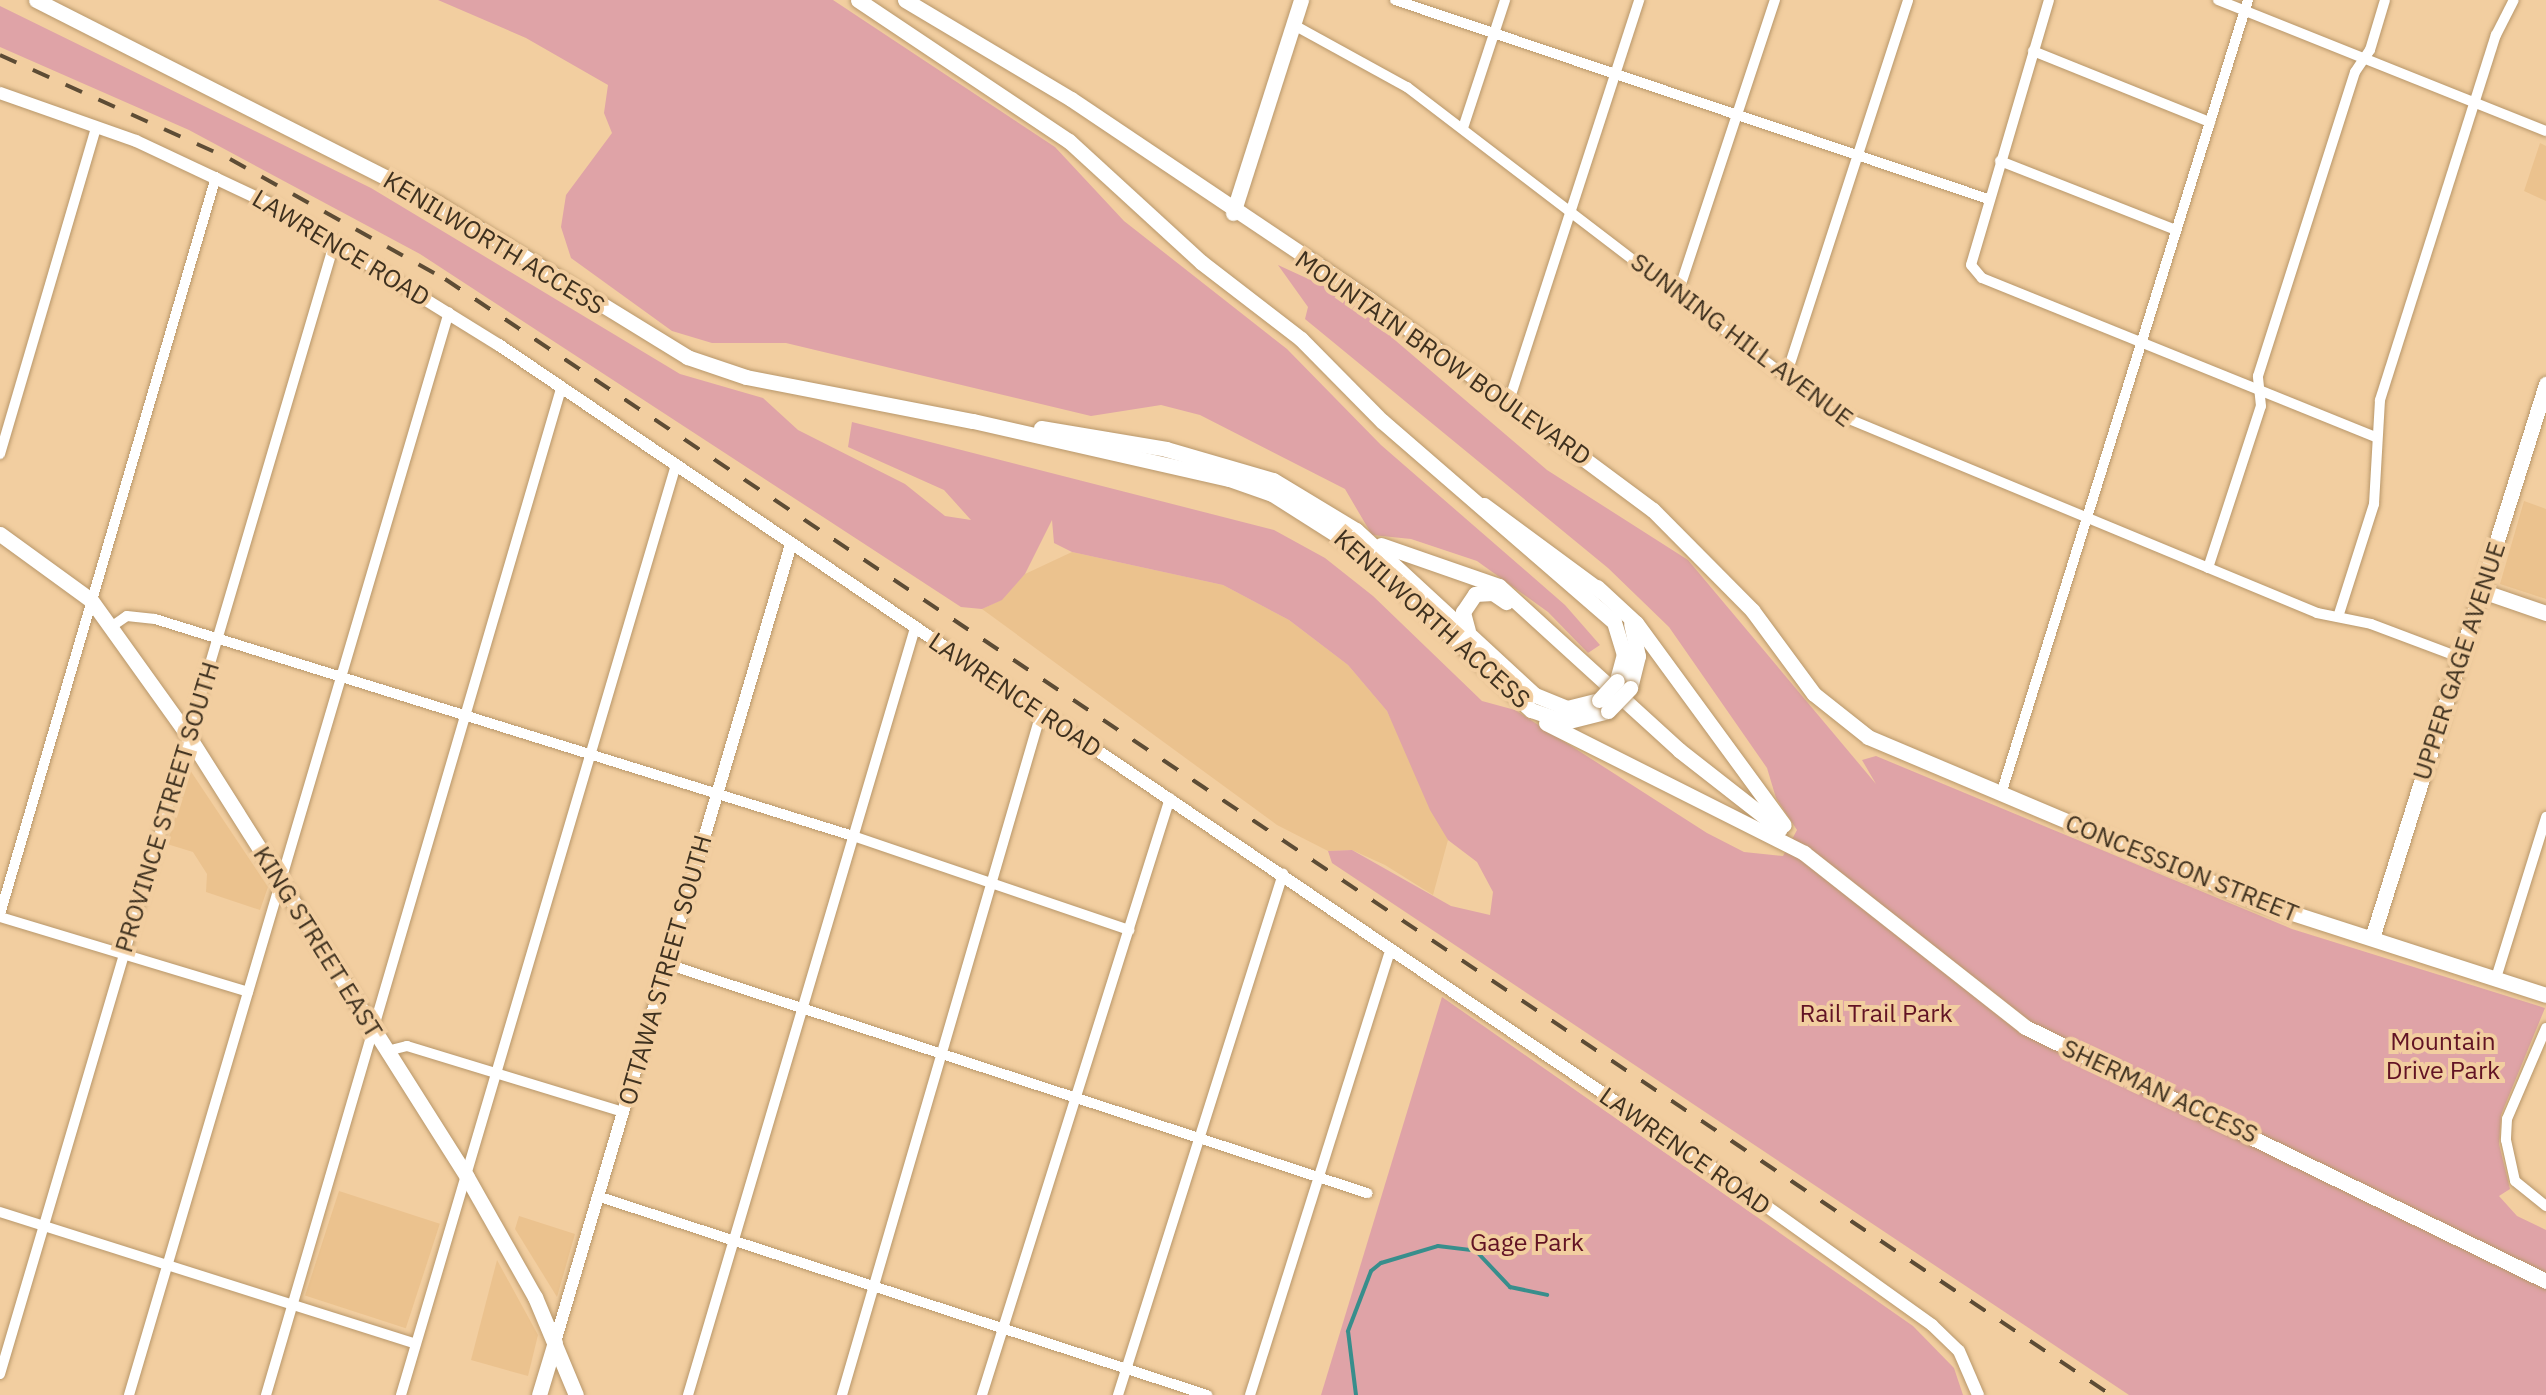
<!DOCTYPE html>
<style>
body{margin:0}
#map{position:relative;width:2546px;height:1395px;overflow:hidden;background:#f2cea0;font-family:"IBM Plex Sans",sans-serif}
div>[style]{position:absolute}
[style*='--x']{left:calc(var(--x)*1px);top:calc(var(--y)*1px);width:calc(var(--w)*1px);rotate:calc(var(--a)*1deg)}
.built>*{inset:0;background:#ebc28e;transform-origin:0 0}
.green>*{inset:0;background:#dfa3a7}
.stream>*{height:4px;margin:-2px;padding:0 2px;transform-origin:2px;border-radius:2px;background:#388e8c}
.roads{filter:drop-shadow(0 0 2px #b8976a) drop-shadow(0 0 2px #b8976a)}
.minor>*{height:10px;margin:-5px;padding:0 5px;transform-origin:5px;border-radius:5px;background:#fff}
.tertiary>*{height:12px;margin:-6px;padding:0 6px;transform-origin:6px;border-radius:6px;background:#fff}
.secondary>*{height:15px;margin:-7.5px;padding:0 7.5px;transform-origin:7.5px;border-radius:7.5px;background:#fff}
.rail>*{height:4px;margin-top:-2px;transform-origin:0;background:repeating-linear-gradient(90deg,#5d4c35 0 18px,transparent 0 36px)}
.bridges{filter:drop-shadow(0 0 2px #b8976a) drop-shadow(0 0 2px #b8976a)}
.secondary-bridge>*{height:15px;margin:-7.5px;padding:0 7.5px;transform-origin:7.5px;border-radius:7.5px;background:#fff}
span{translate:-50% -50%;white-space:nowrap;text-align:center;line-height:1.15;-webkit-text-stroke:8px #f2cea0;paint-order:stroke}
.street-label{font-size:25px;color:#3f311f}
.park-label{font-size:25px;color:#621324}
</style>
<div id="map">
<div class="built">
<div style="clip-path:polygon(2540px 143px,2546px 146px,2546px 201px,2524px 191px)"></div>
<div style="clip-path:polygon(2524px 501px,2546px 509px,2546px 599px,2500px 584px)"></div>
<div style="clip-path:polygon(1072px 552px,1223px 585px,1289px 620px,1348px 665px,1387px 711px,1448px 840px,1433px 895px,1385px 865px,1352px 850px,1328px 851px,1277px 825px,982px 609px,1001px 600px,1025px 574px)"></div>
<div style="clip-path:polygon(190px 770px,268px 887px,260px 910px,206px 892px,207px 874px,193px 852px,167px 844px)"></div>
<div style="left:339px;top:1191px;width:106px;height:110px;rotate:18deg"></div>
<div style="clip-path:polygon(519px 1216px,575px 1234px,557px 1297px,515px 1229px)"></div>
<div style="clip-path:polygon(497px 1260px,538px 1335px,528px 1376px,471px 1360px)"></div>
</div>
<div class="green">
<div style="clip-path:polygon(438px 0,833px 0,1055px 147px,1124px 221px,1287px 349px,1381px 445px,1565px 605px,1600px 645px,1588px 653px,1548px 612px,1477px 561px,1411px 539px,1372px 535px,1345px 489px,1200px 415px,1161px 405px,1091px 416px,786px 343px,712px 343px,672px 331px,571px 258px,561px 227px,566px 195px,612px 133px,604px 113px,608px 85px,526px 38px)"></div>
<div style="clip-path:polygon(0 6px,371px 188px,680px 374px,763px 398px,798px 430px,905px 484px,945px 516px,971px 520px,944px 490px,848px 447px,852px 422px,1274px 530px,1325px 558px,1373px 596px,1482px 701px,1515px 710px,1707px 833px,1744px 852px,1783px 856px,1797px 830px,1776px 798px,1767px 768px,1669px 627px,1608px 568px,1305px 319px,1308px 307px,1278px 265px,1341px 294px,1547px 470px,1688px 560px,1876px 784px,1862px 760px,1876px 756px,2292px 929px,2545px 1008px,2501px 1115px,2499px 1144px,2510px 1189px,2499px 1196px,2517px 1216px,2546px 1230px,2546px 1395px,2129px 1395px,1332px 863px,1328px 851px,1352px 850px,1451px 906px,1490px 915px,1493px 892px,1477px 862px,1448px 840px,1430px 810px,1387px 711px,1348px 665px,1289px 620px,1223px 585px,1072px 552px,1054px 543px,1052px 520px,1025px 574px,1002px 600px,982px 609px,961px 607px,420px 254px,189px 130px,0 47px)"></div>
<div style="clip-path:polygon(1442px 997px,1913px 1326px,1954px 1368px,1963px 1395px,1321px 1395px)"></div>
</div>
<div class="stream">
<div style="--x:1356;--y:1395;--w:64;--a:-97.1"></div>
<div style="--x:1348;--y:1331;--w:64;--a:-69"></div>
<div style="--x:1371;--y:1271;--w:13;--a:-39"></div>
<div style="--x:1381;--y:1263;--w:59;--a:-16.6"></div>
<div style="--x:1438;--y:1246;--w:38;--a:7"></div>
<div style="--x:1476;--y:1251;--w:50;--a:46.6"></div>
<div style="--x:1510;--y:1287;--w:38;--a:12"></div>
</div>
<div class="roads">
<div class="minor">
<div style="--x:1395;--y:0;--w:625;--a:18.55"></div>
<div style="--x:2049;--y:0;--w:276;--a:106.4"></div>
<div style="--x:1971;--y:265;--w:17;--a:50"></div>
<div style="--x:1982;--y:278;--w:425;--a:22"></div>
<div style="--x:2218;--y:0;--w:353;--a:21.8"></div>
<div style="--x:1294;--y:25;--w:129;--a:28.8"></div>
<div style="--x:1407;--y:87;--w:535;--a:37.41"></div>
<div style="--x:1832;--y:412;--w:525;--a:22.51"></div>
<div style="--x:2317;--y:613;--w:55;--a:11.5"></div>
<div style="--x:2371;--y:624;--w:94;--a:20.6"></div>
<div style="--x:2033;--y:51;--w:191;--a:21.9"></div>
<div style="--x:1463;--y:128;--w:135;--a:-71.8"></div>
<div style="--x:2000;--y:161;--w:189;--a:21.4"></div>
<div style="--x:1678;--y:293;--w:309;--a:-71.7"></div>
<div style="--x:1786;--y:376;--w:395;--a:-72"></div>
<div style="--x:1508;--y:404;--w:425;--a:-72"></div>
<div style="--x:0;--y:454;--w:341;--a:-73.6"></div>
<div style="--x:2208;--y:568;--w:170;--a:-71.9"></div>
<div style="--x:2261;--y:406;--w:30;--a:-96"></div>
<div style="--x:2258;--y:376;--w:319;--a:-72.3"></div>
<div style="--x:2355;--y:72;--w:27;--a:-56"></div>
<div style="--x:2370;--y:50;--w:52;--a:-73.3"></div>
<div style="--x:2338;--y:617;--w:119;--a:-72.3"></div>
<div style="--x:2374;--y:504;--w:104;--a:-86.7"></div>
<div style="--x:2380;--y:400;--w:383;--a:-72.4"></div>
<div style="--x:2496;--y:35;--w:39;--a:-63"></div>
<div style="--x:111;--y:627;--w:19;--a:-35"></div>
<div style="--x:127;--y:616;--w:28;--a:6"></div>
<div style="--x:155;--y:619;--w:731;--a:17.27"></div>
<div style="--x:853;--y:836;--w:292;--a:18.8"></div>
<div style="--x:2001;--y:794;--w:832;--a:-72.72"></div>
<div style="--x:0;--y:914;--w:768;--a:-73.67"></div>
<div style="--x:0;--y:917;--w:259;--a:16.8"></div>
<div style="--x:667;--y:964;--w:737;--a:18.12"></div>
<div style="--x:2496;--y:978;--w:169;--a:-72.7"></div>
<div style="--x:2546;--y:1028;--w:99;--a:113.2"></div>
<div style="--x:2507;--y:1119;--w:21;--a:93"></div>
<div style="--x:2506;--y:1140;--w:42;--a:77.6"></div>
<div style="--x:2515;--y:1181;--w:40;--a:39"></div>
<div style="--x:387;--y:1051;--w:21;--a:-14"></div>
<div style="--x:407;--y:1046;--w:226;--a:17"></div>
<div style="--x:597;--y:1196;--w:642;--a:18.07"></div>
<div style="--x:0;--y:1212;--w:436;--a:17.6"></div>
<div style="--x:0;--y:1374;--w:1181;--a:-73.53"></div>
<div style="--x:129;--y:1395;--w:1129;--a:-73.54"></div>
<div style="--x:266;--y:1395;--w:1048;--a:-73.66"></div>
<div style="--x:401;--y:1395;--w:970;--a:-73.53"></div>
<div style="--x:688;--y:1395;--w:800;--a:-73.51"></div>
<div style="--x:842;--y:1395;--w:710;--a:-73.73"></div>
<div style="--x:982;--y:1395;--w:626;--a:-72.52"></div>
<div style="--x:1118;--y:1395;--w:547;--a:-72.43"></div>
<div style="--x:1250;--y:1395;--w:468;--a:-72.5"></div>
</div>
<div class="tertiary">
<div style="--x:0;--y:93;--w:144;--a:19.4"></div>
<div style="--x:136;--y:141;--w:155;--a:25.2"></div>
<div style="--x:276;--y:207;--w:262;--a:31.8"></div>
<div style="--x:499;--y:345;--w:1454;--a:34.13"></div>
<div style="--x:1703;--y:1161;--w:282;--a:35.6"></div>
<div style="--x:1932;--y:1325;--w:37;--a:44"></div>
<div style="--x:1959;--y:1351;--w:48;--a:66.6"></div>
<div style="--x:555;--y:1342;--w:832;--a:-73.52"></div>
</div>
<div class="secondary">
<div style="--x:36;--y:0;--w:449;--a:26.9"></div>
<div style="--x:437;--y:203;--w:294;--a:31.6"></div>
<div style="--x:687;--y:357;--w:62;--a:18.7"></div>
<div style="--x:746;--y:377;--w:231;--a:11"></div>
<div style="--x:973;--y:421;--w:262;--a:12.8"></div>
<div style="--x:1229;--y:479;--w:46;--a:19.2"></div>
<div style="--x:1272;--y:494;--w:101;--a:32.4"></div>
<div style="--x:1357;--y:548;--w:238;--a:43"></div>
<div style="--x:1531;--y:710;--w:36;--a:19"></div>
<div style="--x:1565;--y:722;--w:44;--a:-14.3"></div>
<div style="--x:858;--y:0;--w:254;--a:33.8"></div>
<div style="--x:1069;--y:141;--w:179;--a:42.5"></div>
<div style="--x:1201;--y:262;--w:126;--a:37.6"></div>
<div style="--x:1301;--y:339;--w:115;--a:45.4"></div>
<div style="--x:1382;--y:421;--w:307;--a:40.9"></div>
<div style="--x:1614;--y:622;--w:34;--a:73"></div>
<div style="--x:1624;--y:654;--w:28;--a:105"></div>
<div style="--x:905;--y:0;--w:193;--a:30.8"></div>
<div style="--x:1071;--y:99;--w:360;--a:33.9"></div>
<div style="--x:1370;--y:300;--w:352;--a:36.6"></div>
<div style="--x:1653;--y:510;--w:141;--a:45.3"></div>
<div style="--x:1752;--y:610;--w:104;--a:53.6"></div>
<div style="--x:1814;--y:694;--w:69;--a:38.5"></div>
<div style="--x:1868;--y:737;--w:427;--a:22.9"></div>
<div style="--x:2261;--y:903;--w:299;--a:17.9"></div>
<div style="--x:1233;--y:213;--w:224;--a:-72.3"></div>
<div style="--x:1041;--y:428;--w:127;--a:9.5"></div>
<div style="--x:1166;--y:449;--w:111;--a:16.2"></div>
<div style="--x:1273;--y:480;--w:97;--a:31.1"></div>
<div style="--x:1356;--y:530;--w:243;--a:42.7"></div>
<div style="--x:1535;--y:695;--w:35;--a:22"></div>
<div style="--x:1567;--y:708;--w:33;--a:-14"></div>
<div style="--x:1484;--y:505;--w:147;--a:36.4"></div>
<div style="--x:0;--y:534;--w:112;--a:36"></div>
<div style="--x:91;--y:600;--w:168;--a:54.4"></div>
<div style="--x:189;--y:737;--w:520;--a:57.71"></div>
<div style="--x:467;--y:1177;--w:138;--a:60.5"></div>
<div style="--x:535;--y:1297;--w:106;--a:67.3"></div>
<div style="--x:1381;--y:545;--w:125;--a:19.2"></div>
<div style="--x:1499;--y:586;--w:244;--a:42.3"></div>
<div style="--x:1679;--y:750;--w:128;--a:38"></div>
<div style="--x:1597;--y:587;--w:53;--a:42.7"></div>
<div style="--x:1636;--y:623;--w:250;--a:53.8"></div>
<div style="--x:2482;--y:591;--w:68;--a:19"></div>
<div style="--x:1468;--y:631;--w:20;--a:-105"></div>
<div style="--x:1463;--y:612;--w:22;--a:-56"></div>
<div style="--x:1475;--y:594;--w:18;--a:-3"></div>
<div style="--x:1493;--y:593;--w:16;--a:35"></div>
<div style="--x:1630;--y:688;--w:33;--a:-76"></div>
<div style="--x:1638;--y:656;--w:33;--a:-102"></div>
<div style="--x:1546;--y:723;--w:289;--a:26.7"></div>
<div style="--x:1804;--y:853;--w:281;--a:38.2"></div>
<div style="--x:2025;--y:1027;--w:580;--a:25.99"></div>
<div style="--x:2372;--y:938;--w:581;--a:-72.56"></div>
<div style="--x:539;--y:1395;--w:55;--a:-73.2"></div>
</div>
</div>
<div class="rail">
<div style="--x:0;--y:55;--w:252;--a:24.3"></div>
<div style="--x:230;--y:159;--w:246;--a:29.2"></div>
<div style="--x:445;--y:279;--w:2005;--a:33.82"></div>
</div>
<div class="bridges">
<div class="secondary-bridge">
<div style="--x:1599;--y:700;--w:26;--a:-47"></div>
<div style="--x:1608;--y:711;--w:32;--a:-46"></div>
</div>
</div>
<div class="street-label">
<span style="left:494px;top:243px;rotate:31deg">KENILWORTH ACCESS</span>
<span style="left:341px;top:248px;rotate:31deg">LAWRENCE ROAD</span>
<span style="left:1742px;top:340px;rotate:37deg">SUNNING HILL AVENUE</span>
<span style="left:1443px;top:358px;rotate:35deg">MOUNTAIN BROW BOULEVARD</span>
<span style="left:1432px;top:619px;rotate:42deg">KENILWORTH ACCESS</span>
<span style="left:2459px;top:661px;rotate:-72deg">UPPER GAGE AVENUE</span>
<span style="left:1015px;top:695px;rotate:34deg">LAWRENCE ROAD</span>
<span style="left:167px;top:807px;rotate:-73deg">PROVINCE STREET SOUTH</span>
<span style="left:2182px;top:868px;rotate:22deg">CONCESSION STREET</span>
<span style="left:318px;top:942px;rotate:58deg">KING STREET EAST</span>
<span style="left:665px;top:970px;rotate:-74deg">OTTAWA STREET SOUTH</span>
<span style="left:2160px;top:1091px;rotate:25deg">SHERMAN ACCESS</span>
<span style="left:1685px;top:1151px;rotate:35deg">LAWRENCE ROAD</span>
</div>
<div class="park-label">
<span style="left:1876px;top:1013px">Rail Trail Park</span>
<span style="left:2443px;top:1056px">Mountain<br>Drive Park</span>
<span style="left:1527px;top:1242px">Gage Park</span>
</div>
</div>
